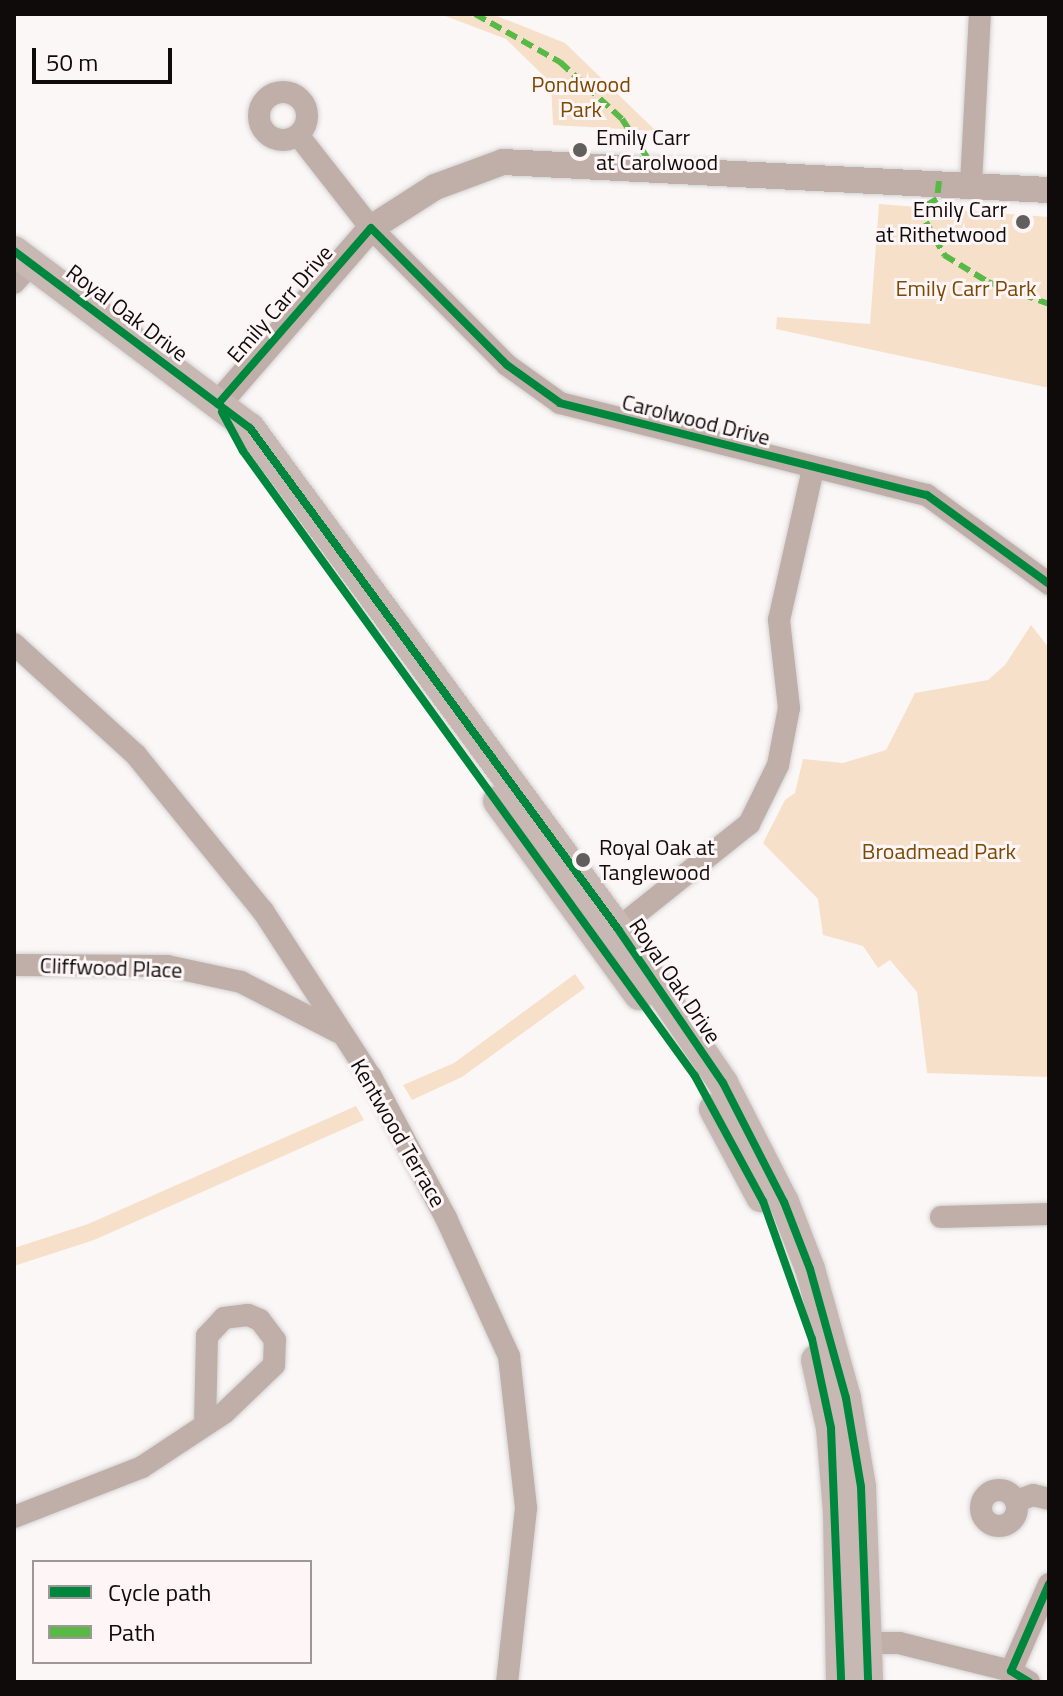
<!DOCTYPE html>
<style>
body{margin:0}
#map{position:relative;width:1063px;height:1696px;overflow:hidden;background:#fbf7f7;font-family:"Titillium Web",sans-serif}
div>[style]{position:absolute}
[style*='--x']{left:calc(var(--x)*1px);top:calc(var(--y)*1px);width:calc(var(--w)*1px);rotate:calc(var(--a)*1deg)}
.green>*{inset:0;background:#f7e0ca}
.roads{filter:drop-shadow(0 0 2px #d4d2d2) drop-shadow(0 0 2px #d4d2d2)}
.minor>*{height:22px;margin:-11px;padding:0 11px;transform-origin:11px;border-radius:11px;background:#c0afa9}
.minor>.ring{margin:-11px;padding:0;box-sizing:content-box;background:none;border:22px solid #c0afa9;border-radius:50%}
.tertiary>*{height:26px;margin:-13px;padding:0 13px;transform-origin:13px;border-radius:13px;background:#c0afa9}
.secondary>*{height:30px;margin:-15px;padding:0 15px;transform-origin:15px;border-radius:15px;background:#c7b8b4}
.quiet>*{height:6px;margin-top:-3px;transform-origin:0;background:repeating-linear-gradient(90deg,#58b947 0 12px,transparent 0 18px)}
.cycleway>*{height:8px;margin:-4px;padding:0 4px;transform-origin:4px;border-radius:4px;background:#00873e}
.dots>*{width:22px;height:22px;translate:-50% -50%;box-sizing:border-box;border:4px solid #fdf5f6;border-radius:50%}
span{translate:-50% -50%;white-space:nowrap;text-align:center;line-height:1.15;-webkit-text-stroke:6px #fdf5f6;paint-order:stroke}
.park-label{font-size:22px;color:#7b4902}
.poi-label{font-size:22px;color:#0f0b0b}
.left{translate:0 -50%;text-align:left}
.right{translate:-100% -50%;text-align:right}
.street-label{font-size:22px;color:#0f0b0b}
.frame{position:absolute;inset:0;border:16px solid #0f0b0b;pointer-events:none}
.legend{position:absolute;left:32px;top:1560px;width:280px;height:104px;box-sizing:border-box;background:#fdf5f6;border:2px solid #9e9798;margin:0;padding:10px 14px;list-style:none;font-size:24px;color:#0f0b0b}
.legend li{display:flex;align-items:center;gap:16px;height:40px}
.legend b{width:40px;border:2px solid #9e9798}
.scale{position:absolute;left:32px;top:48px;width:140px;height:36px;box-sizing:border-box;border:4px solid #0f0b0b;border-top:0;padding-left:10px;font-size:24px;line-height:28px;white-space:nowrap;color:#0f0b0b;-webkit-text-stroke:6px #fdf5f6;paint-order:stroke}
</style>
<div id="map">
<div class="green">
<div style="clip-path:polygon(440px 14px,492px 14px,565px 43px,656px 131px,553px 125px,551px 83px,506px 39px)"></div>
<div style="clip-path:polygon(879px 204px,1049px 217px,1049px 388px,776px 329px,777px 317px,870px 324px)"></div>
<div style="clip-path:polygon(1031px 625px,1049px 648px,1049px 1077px,927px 1073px,917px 992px,890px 960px,878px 968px,863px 946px,823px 935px,818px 899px,763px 843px,785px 800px,795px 793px,803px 759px,843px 763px,886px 750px,915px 693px,988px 680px,1005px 665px)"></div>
<div style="clip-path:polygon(575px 974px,585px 988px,462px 1077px,412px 1100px,403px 1085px,454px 1063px)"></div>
<div style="clip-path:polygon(356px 1106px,364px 1120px,94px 1240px,14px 1266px,14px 1248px,88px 1224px)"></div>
</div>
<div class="roads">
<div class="minor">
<div class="ring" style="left:259px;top:92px;width:26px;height:26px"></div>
<div style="--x:298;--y:135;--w:118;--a:51.9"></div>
<div style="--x:371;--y:228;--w:193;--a:45.2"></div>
<div style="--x:507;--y:365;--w:65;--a:35.6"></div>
<div style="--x:560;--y:403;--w:378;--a:14.1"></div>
<div style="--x:927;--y:495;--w:151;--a:36.1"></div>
<div style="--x:971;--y:184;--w:170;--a:-87"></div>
<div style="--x:14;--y:283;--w:25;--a:-48"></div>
<div style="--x:14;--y:644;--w:165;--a:42.3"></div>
<div style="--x:136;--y:755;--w:201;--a:50.9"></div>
<div style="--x:263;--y:911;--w:198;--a:57"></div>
<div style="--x:371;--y:1077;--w:160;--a:62"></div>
<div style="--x:446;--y:1218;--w:152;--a:65.5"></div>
<div style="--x:509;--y:1356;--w:153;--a:83.6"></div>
<div style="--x:526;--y:1508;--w:175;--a:96.2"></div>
<div style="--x:606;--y:938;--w:183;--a:-38.6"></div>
<div style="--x:749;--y:824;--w:66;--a:-63.8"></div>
<div style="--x:778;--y:765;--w:58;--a:-79.1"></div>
<div style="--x:789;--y:708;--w:89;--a:-96.5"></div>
<div style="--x:779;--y:620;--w:155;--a:-77.3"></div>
<div style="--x:14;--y:965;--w:153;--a:0.4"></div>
<div style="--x:167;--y:966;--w:76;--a:12.2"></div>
<div style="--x:241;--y:982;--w:109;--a:27.3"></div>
<div style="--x:941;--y:1217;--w:108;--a:-1.6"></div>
<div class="ring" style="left:981px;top:1490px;width:14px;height:14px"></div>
<div style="--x:1016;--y:1501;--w:18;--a:-19"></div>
<div style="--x:1033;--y:1495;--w:16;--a:14"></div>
<div style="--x:14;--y:1517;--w:137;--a:-21.3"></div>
<div style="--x:142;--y:1467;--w:98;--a:-33.4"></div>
<div style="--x:224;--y:1413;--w:69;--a:-43.8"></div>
<div style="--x:274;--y:1365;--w:25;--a:-88"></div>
<div style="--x:275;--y:1340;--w:25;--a:-127"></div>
<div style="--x:260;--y:1320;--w:13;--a:-157"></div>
<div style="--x:248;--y:1315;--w:24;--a:173"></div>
<div style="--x:224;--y:1318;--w:25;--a:133"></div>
<div style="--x:207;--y:1336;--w:86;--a:91.3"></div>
<div style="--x:853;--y:1643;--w:46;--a:0"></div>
<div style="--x:899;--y:1643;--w:115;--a:14"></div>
<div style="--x:1011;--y:1671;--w:21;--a:31"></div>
<div style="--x:1011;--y:1671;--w:95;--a:-66.4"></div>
</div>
<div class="tertiary">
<div style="--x:218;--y:404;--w:233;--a:-49"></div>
<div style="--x:371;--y:228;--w:76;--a:-32.6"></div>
<div style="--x:435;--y:187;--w:72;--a:-20.2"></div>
<div style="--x:503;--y:162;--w:547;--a:2.94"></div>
</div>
<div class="secondary">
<div style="--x:14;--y:251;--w:295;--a:36.9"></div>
<div style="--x:250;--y:428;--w:622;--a:53.7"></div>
<div style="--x:618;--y:929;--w:186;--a:55.7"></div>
<div style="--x:723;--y:1083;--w:134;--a:62.9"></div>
<div style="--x:784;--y:1202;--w:72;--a:68.8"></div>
<div style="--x:810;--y:1269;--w:134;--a:74.4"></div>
<div style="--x:846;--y:1398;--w:90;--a:80.4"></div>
<div style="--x:861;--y:1487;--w:195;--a:87.9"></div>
<div style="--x:498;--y:801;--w:240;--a:54"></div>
<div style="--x:714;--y:1109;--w:100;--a:61.9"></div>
<div style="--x:816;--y:1360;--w:70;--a:77.6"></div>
<div style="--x:831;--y:1428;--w:83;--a:85.2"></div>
<div style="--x:838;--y:1511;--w:171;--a:89"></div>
</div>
</div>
<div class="quiet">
<div style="--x:475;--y:14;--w:98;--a:29.5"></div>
<div style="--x:560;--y:62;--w:84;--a:42.6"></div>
<div style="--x:622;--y:119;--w:59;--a:56.9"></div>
<div style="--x:939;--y:181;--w:18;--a:96"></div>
<div style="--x:937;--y:199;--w:12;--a:149"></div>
<div style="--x:927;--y:205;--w:17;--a:93"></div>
<div style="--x:926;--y:222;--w:38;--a:61"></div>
<div style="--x:944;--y:255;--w:52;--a:31.5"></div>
<div style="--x:988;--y:282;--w:65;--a:19.8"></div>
</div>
<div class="cycleway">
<div style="--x:14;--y:251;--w:295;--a:36.9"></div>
<div style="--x:250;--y:428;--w:622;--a:53.7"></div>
<div style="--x:618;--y:929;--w:186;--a:55.7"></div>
<div style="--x:723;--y:1083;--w:134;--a:62.9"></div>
<div style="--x:784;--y:1202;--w:72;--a:68.8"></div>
<div style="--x:810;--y:1269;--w:134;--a:74.4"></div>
<div style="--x:846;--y:1398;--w:90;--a:80.4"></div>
<div style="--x:861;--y:1487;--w:195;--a:87.9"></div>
<div style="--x:218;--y:404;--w:233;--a:-49"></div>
<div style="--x:371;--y:228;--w:193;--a:45.2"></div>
<div style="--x:507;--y:365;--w:65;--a:35.6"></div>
<div style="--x:560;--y:403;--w:378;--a:14.1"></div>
<div style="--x:927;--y:495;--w:151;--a:36.1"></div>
<div style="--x:222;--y:412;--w:44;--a:61.7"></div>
<div style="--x:243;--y:451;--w:771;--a:54.13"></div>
<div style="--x:695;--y:1076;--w:142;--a:61.5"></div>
<div style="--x:763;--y:1201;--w:146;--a:70.5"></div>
<div style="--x:812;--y:1339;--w:91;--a:77.9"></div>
<div style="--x:831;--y:1428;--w:254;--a:87.7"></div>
<div style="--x:1029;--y:1682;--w:21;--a:-149"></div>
<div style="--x:1011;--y:1671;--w:95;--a:-66.4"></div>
</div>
<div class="dots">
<div style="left:580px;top:150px;background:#625e5e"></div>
<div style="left:1023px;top:222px;background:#625e5e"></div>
<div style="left:583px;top:860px;background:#625e5e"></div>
</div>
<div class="park-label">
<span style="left:581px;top:97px">Pondwood<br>Park</span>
<span style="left:966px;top:289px">Emily Carr Park</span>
<span style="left:939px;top:852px">Broadmead Park</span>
</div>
<div class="poi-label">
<span class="left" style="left:596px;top:150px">Emily Carr<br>at Carolwood</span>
<span class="right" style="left:1007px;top:222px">Emily Carr<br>at Rithetwood</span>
<span class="left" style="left:599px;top:860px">Royal Oak at<br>Tanglewood</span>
</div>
<div class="street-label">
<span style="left:280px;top:304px;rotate:-49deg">Emily Carr Drive</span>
<span style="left:127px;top:313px;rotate:37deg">Royal Oak Drive</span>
<span style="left:696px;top:420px;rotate:14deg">Carolwood Drive</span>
<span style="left:111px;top:968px;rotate:2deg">Cliffwood Place</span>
<span style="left:675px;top:981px;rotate:56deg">Royal Oak Drive</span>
<span style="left:398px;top:1133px;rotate:60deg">Kentwood Terrace</span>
</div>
<div class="frame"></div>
<ul class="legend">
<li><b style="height:10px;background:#00873e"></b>Cycle path</li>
<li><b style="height:10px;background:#58b947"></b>Path</li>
</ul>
<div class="scale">50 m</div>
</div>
